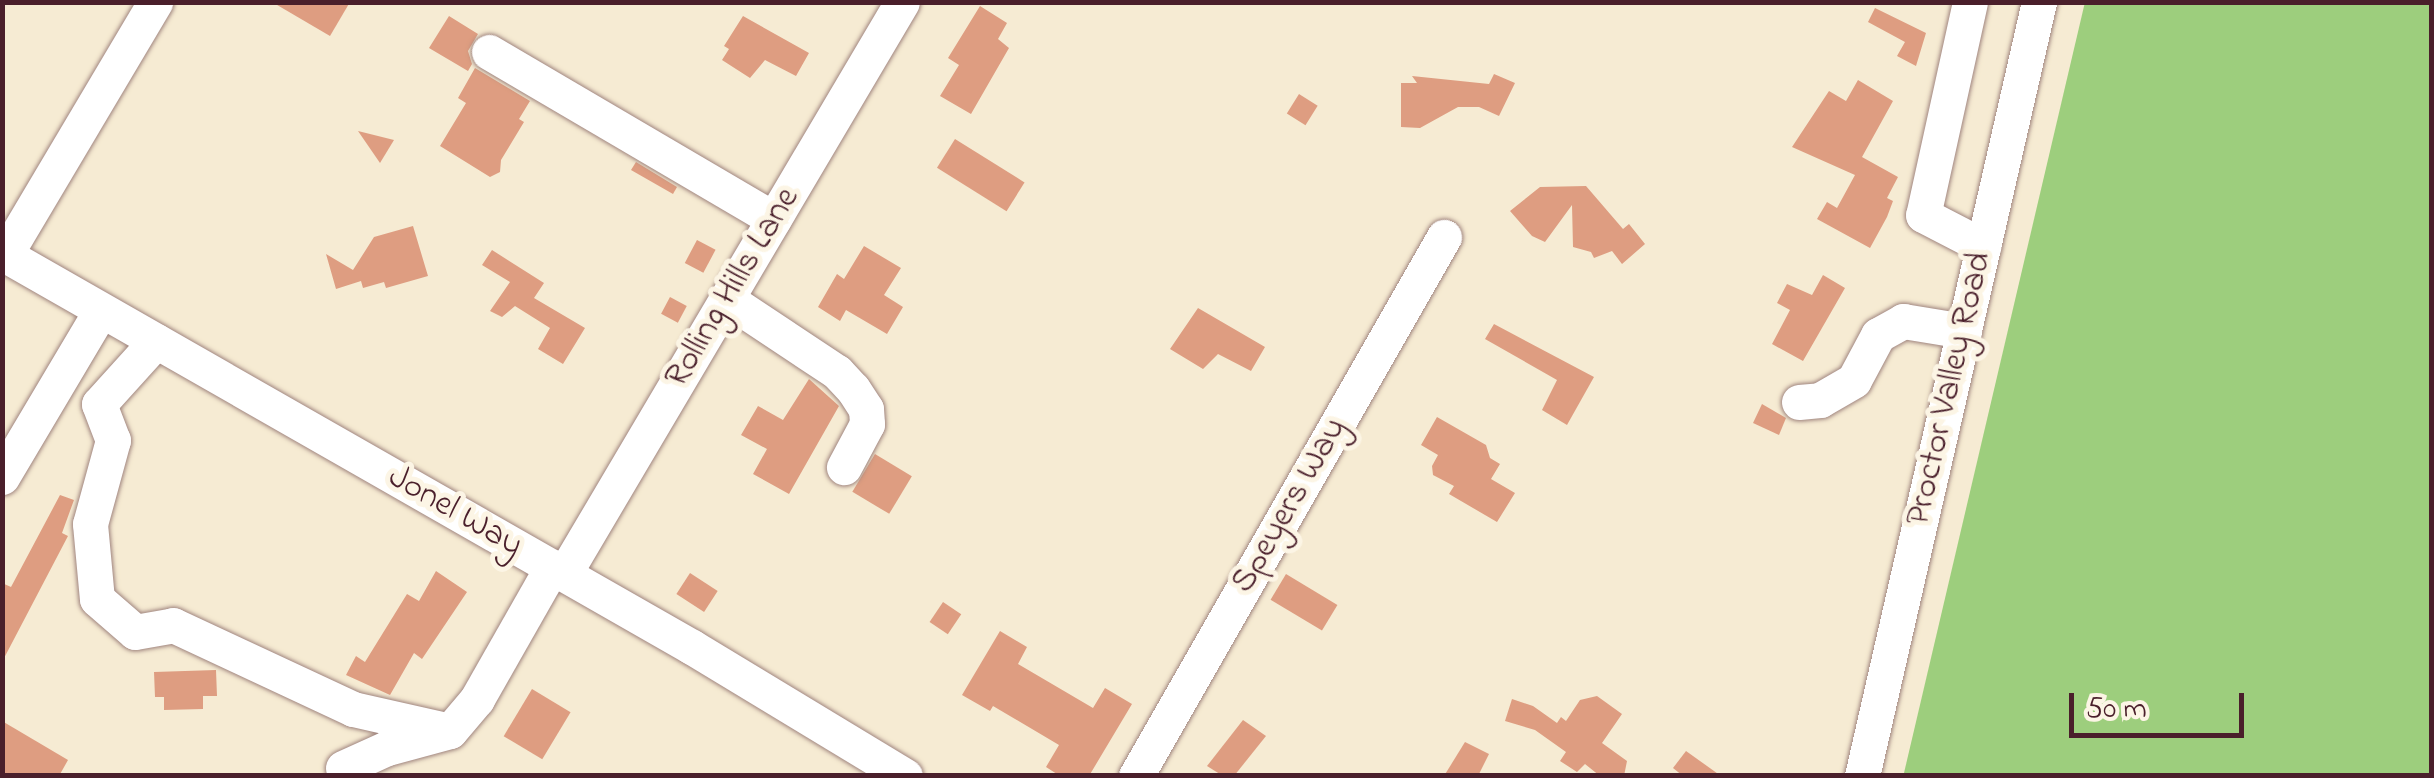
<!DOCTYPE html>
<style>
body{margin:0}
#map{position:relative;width:2434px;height:778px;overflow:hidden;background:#f6ebd3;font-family:"Indie Flower",sans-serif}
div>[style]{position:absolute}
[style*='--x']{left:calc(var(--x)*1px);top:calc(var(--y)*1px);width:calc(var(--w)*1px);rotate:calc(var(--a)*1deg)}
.green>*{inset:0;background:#9dce7d}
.building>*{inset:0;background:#de9d81;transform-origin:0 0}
.roads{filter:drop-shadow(0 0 2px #a0857f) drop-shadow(0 0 2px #a0857f)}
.minor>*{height:35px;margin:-17.5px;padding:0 17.5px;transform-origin:17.5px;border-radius:17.5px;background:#fff}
span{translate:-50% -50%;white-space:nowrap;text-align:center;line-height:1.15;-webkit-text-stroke:10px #fcf5e5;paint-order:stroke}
.street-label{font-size:35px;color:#4a1f2b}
.frame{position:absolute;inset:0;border:5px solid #4a1f2b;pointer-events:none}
.scale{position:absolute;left:2069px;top:693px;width:175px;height:45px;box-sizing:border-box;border:5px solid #4a1f2b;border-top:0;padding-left:12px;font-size:30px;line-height:35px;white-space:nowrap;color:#4a1f2b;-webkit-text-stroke:8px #fcf5e5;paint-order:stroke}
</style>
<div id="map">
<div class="green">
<div style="clip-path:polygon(2085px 2px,2431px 3px,2431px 775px,1904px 773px)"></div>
</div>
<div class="building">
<div style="clip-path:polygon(272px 2px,350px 2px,330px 36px)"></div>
<div style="clip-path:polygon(980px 6px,1007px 23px,998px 39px,1009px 48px,971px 114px,940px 96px,959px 65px,948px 58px)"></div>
<div style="clip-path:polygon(1875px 8px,1926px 33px,1916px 66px,1897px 56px,1905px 42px,1868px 22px)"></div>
<div style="clip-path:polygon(449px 16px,478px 34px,468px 51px,472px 64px,468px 71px,429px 48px)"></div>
<div style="clip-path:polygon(743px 16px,809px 53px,796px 76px,765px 60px,750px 78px,722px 60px,729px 49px,724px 46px)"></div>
<div style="clip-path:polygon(475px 68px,530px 101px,519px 119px,524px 122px,501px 160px,500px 172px,490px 177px,440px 146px,466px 103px,458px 98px)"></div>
<div style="clip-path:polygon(1494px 74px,1515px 83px,1499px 116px,1479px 107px,1458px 107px,1420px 128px,1401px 127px,1401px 83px,1417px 83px,1412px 76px,1489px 84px)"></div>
<div style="clip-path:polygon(1858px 80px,1893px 101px,1862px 157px,1898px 177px,1887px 198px,1893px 201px,1887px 217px,1870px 248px,1817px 219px,1827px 202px,1837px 208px,1855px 175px,1792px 147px,1829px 91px,1846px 101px)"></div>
<div style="left:1299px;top:94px;width:22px;height:23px;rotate:32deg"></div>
<div style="clip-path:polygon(358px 131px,394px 140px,380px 163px)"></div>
<div style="left:955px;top:139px;width:82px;height:34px;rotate:32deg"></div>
<div style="clip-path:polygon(636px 162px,677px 187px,673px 194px,631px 170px)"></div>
<div style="clip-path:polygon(1586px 186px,1623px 229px,1629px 224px,1645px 244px,1622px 264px,1612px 251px,1594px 258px,1591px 252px,1573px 247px,1572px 205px,1545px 242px,1532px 236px,1510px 211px,1540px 187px)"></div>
<div style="clip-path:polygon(413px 226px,428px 276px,386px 288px,384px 282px,363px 288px,361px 281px,336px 289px,326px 254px,353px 270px,374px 237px)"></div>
<div style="left:697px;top:240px;width:21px;height:26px;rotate:28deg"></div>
<div style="clip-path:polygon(864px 246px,901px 268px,884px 295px,903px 307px,887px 334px,846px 310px,840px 321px,818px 307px,837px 274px,844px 279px)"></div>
<div style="clip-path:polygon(492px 250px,544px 283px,534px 298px,585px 328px,563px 364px,538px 349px,550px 328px,515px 306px,502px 317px,490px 311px,510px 282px,482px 265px)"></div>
<div style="clip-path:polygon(1823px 275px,1845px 288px,1803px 361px,1772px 344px,1790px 310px,1777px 303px,1787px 284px,1812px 295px)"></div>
<div style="left:670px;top:297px;width:19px;height:19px;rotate:28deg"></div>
<div style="clip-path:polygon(1198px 308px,1265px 347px,1251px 371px,1218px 354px,1203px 369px,1170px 349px)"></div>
<div style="clip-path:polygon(1494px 324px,1594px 377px,1567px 425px,1542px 410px,1557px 380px,1485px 339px)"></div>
<div style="clip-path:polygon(809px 379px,839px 406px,789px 494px,753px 474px,767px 449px,741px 435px,758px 406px,783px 420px)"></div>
<div style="clip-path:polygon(1762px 404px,1786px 418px,1779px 435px,1753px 423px)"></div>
<div style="clip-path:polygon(1437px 417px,1486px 445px,1490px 458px,1500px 464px,1491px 479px,1515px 493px,1497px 522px,1449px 494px,1454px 486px,1433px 475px,1432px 466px,1438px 455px,1421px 445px)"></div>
<div style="left:875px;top:454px;width:43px;height:44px;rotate:31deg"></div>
<div style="clip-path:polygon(60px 495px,74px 500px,62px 533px,68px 536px,2px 662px,2px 583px,11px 587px)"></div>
<div style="clip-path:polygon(436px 571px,467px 592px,422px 659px,414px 653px,390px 695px,346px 675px,356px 656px,365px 662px,407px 594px,419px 601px)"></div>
<div style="left:690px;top:573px;width:33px;height:25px;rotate:33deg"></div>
<div style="left:1286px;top:574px;width:60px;height:30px;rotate:31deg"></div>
<div style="left:943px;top:602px;width:22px;height:24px;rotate:34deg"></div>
<div style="clip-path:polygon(1000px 631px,1027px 647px,1018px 664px,1093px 708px,1105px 688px,1132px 704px,1089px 776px,1060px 776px,1046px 767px,1059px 745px,993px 706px,990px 711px,962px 695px)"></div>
<div style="clip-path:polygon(216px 670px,217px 696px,203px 696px,203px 709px,164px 710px,164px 697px,155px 697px,154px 672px)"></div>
<div style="left:532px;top:689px;width:45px;height:55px;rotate:31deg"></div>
<div style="clip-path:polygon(1597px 696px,1622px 714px,1602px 743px,1627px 761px,1624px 776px,1600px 776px,1585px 764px,1577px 772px,1560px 761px,1566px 752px,1535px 730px,1505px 721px,1512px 699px,1533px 706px,1557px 723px,1561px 717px,1566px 721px,1580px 700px)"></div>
<div style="clip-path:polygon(1243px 720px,1266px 736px,1234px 776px,1223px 776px,1207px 766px)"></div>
<div style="clip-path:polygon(2px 721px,68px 760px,59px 776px,2px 776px)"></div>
<div style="clip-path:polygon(1465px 742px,1489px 754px,1478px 776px,1444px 776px)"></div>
<div style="clip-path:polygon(1686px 751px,1721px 776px,1683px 776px,1673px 768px)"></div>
</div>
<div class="roads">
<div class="minor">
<div style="--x:1970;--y:2;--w:218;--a:102.4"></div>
<div style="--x:1923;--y:215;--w:68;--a:27.3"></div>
<div style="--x:489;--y:52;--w:330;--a:30.4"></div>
<div style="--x:2;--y:253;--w:795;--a:29.73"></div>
<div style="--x:692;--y:647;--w:249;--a:31.2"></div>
<div style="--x:5;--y:255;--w:294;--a:-59.3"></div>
<div style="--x:727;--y:299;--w:132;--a:33.6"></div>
<div style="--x:837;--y:372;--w:23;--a:47"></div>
<div style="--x:853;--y:389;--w:24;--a:57"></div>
<div style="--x:866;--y:409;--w:15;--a:86"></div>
<div style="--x:867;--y:424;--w:49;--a:118.1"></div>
<div style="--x:156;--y:341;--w:85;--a:132.1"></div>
<div style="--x:99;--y:404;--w:39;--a:69"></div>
<div style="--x:113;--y:440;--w:87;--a:105.3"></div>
<div style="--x:90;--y:524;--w:75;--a:84.7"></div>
<div style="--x:97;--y:599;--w:50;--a:41"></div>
<div style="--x:135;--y:632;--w:39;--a:-10"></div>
<div style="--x:173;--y:625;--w:199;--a:25"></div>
<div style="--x:353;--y:709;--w:99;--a:12.8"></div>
<div style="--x:1799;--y:402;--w:21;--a:-5"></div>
<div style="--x:1820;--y:400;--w:39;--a:-30"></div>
<div style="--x:1854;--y:380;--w:51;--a:-61.9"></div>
<div style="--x:1878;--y:335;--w:29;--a:-29"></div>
<div style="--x:1903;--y:321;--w:62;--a:9.3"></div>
<div style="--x:2;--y:477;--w:194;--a:-59.3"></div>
<div style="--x:564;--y:574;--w:664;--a:-59.42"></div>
<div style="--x:343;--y:768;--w:48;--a:-24.4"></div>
<div style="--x:387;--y:748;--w:65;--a:-15.1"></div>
<div style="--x:450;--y:731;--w:42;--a:-49.8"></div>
<div style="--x:477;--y:699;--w:152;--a:-60.4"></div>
<div style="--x:1136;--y:776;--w:621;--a:-60.26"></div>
<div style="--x:1862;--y:776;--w:794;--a:-77.12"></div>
</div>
</div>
<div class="street-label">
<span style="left:733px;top:288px;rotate:-59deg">Rolling Hills Lane</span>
<span style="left:1950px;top:389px;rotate:-77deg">Proctor Valley Road</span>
<span style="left:1290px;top:506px;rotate:-60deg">Speyers Way</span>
<span style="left:455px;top:512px;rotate:30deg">Jonel Way</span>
</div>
<div class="frame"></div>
<div class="scale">50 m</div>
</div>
